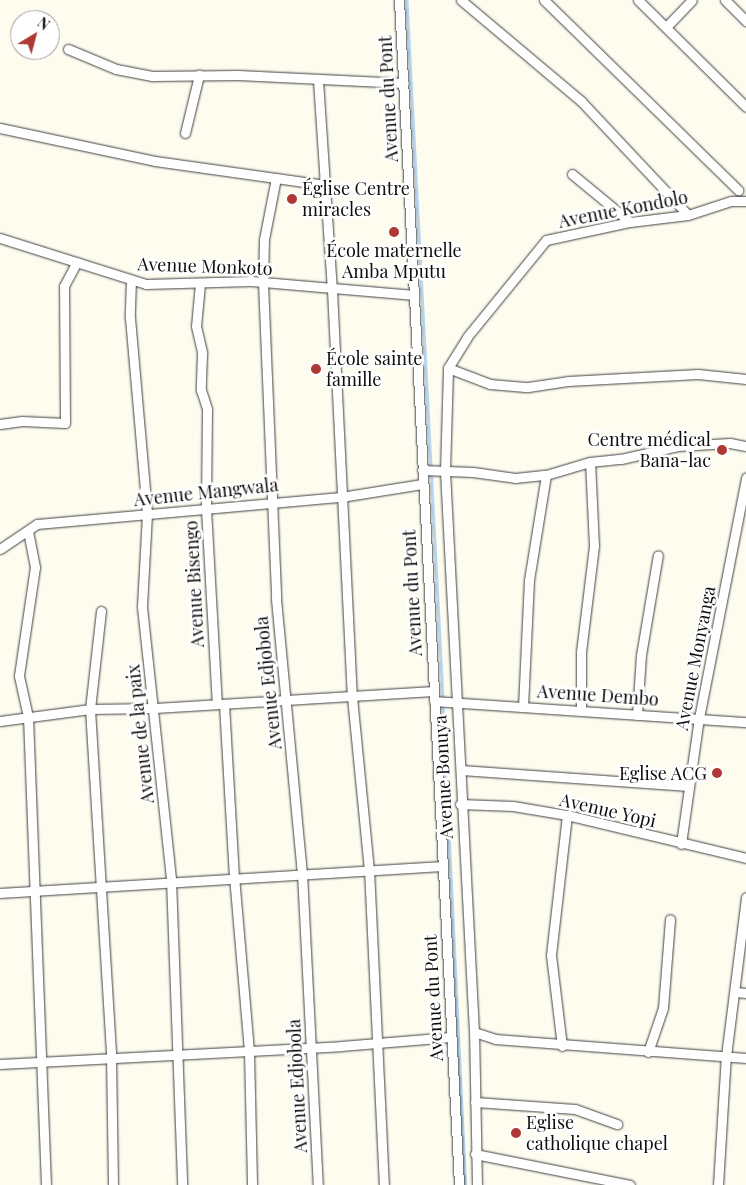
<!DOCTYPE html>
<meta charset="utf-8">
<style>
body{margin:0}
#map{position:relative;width:746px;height:1185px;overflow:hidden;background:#fdfcef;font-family:"Playfair Display",serif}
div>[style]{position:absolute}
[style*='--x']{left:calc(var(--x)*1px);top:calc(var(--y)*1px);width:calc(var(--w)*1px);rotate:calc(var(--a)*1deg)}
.stream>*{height:2.5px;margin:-1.25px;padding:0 1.25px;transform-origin:1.25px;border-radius:1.25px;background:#b8d6ef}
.roads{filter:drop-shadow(0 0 1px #404040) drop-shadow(0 0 1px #404040)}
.minor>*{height:9px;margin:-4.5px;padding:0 4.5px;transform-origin:4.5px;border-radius:4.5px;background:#fff}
.dots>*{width:14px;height:14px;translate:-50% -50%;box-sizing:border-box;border:2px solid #fff;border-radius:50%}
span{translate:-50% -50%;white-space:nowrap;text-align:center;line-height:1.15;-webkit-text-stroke:5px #fff;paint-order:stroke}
.street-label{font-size:18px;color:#0d0d0d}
.poi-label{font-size:18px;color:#0d0d0d}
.left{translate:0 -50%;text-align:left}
.right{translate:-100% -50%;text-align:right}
.north{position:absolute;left:10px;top:10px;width:50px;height:50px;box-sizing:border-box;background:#fff;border:1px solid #9e9e9e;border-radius:50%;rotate:37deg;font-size:14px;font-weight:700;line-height:20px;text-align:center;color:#0d0d0d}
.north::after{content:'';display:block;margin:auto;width:18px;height:22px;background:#ae3834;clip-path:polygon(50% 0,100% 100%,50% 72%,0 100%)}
</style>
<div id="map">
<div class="stream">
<div style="--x:407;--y:0;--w:700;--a:87.05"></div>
<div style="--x:443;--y:705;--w:481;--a:87.3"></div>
</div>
<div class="roads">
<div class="minor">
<div style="--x:399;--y:0;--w:1187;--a:87.1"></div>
<div style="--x:461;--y:0;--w:157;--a:40.1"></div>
<div style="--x:581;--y:101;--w:156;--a:46.8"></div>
<div style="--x:544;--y:0;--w:272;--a:44.4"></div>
<div style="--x:638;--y:0;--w:152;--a:44.7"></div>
<div style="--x:725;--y:0;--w:30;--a:45"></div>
<div style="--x:666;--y:27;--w:37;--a:-46"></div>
<div style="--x:68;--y:49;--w:52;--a:22.6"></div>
<div style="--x:116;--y:69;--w:38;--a:11"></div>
<div style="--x:153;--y:76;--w:85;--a:-0.7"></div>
<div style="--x:238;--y:75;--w:166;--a:2.8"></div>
<div style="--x:318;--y:80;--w:210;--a:86.2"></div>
<div style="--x:332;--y:290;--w:407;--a:87.2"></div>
<div style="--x:352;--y:697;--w:173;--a:84.4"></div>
<div style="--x:369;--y:869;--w:316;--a:87.3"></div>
<div style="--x:0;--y:128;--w:158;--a:12"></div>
<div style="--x:155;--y:161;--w:172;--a:8"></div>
<div style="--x:185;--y:133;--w:60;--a:-76.4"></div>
<div style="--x:572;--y:174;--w:75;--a:39.6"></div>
<div style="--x:276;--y:178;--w:62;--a:101.1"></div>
<div style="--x:264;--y:239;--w:44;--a:91.3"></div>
<div style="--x:263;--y:283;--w:316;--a:87.6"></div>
<div style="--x:276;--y:599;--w:275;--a:84.6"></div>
<div style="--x:302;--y:873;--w:312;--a:87.1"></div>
<div style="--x:0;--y:238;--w:153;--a:17.5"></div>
<div style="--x:146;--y:284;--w:105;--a:-1.6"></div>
<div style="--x:251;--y:281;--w:164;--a:4.9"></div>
<div style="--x:131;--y:280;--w:38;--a:92"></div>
<div style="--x:130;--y:318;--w:197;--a:85"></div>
<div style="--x:147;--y:514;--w:93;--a:93.1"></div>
<div style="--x:142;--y:607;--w:275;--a:83.9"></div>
<div style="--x:171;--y:880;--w:305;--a:87.9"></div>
<div style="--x:200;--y:284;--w:42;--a:95.4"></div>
<div style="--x:196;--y:326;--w:28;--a:77"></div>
<div style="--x:202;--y:353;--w:37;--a:92"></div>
<div style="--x:201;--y:390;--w:20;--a:72"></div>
<div style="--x:207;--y:409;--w:100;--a:90.6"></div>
<div style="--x:206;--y:509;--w:195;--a:86.8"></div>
<div style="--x:448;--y:368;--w:45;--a:20.9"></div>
<div style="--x:490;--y:384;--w:38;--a:5"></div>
<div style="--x:528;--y:387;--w:40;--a:-8.5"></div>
<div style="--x:568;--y:381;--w:130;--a:-3.1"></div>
<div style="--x:698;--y:374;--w:48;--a:5.9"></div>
<div style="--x:0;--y:424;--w:22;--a:-8"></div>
<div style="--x:22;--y:421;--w:43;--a:2.7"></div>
<div style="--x:65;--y:423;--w:137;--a:-90.4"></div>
<div style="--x:64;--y:286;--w:27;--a:-62"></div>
<div style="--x:422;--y:470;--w:51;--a:2.2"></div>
<div style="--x:473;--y:472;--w:42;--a:8.1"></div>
<div style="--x:515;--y:478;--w:31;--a:-6"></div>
<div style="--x:546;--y:475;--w:46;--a:-16.5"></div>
<div style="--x:590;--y:462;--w:31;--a:-6"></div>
<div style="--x:621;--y:459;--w:58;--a:-12.8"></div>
<div style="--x:678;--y:446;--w:52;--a:-3.3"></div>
<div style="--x:730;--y:443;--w:16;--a:11"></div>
<div style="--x:28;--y:531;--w:37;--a:79"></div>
<div style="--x:35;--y:567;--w:110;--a:98.4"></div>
<div style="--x:19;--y:676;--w:42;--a:77.6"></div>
<div style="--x:28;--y:717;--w:468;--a:87.8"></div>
<div style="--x:0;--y:549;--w:45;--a:-34"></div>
<div style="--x:37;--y:524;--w:305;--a:-5.1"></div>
<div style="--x:341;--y:497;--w:82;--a:-9.1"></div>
<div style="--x:101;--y:611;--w:99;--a:96.4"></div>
<div style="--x:90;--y:709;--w:348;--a:86.5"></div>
<div style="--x:111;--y:1056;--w:129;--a:89.1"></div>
<div style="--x:434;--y:701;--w:313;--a:3.9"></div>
<div style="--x:224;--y:704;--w:172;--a:86.7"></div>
<div style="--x:234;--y:876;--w:176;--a:85.1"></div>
<div style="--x:249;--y:1051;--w:134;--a:88.7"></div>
<div style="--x:523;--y:707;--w:127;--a:-87.3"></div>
<div style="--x:529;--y:580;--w:106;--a:-80.8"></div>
<div style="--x:581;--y:710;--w:58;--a:-90"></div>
<div style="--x:581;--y:652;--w:107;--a:-83"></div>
<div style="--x:594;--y:546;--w:84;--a:-92.7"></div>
<div style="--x:637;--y:715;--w:60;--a:-86.2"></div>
<div style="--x:641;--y:655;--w:101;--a:-80.4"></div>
<div style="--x:0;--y:721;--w:91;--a:-7.6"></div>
<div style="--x:90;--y:709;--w:65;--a:-0.9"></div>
<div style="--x:155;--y:708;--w:279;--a:-3.5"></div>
<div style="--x:461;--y:770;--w:228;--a:4"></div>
<div style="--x:460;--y:804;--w:53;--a:2.2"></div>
<div style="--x:513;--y:806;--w:55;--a:9.5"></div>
<div style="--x:567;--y:815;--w:184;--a:13.5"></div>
<div style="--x:681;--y:844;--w:127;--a:-81.9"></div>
<div style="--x:699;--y:718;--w:245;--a:-78.9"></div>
<div style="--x:0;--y:893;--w:443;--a:-3.5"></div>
<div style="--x:736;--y:992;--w:10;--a:6"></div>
<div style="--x:474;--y:1032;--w:22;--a:18"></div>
<div style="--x:495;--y:1039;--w:252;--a:4.3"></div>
<div style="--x:562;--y:1046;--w:92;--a:-96.9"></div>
<div style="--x:551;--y:955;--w:141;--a:-83.5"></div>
<div style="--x:648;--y:1052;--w:46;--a:-71.2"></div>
<div style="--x:663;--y:1008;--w:89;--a:-85.5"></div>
<div style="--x:0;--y:1064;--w:341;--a:-3"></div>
<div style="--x:341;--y:1046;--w:110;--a:-4.7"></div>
<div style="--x:475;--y:1102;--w:100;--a:4"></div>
<div style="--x:575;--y:1109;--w:45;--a:19.7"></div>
<div style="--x:475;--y:1154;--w:158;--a:11.3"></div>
<div style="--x:477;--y:1185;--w:153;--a:-91.1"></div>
<div style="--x:474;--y:1032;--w:562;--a:-92.96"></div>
<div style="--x:445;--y:471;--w:103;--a:-88.3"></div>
<div style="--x:448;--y:368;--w:36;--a:-58"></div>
<div style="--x:467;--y:337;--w:125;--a:-50.8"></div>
<div style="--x:546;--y:240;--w:86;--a:-12.1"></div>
<div style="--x:630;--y:222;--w:58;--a:-6.9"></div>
<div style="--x:688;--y:215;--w:45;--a:-18"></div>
<div style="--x:731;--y:201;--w:15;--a:0"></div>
<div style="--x:718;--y:1185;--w:129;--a:-86.5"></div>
<div style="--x:726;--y:1056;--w:160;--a:-82.8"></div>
</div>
</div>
<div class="dots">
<div style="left:292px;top:199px;background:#ae3834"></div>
<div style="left:394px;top:232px;background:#ae3834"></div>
<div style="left:316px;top:369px;background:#ae3834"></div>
<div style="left:722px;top:450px;background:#ae3834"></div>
<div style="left:717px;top:773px;background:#ae3834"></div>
<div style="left:516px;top:1133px;background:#ae3834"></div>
</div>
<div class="street-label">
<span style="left:388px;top:99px;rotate:-93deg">Avenue du Pont</span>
<span style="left:623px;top:209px;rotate:-11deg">Avenue Kondolo</span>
<span style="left:205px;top:266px;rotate:2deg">Avenue Monkoto</span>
<span style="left:206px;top:492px;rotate:-6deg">Avenue Mangwala</span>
<span style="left:194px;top:584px;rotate:-93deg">Avenue Bisengo</span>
<span style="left:412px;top:593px;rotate:-93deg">Avenue du Pont</span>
<span style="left:695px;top:658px;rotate:-79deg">Avenue Monyanga</span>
<span style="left:268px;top:683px;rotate:-96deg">Avenue Edjobola</span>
<span style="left:598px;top:695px;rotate:4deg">Avenue Dembo</span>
<span style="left:140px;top:734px;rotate:-96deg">Avenue de la paix</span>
<span style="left:443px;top:777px;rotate:-93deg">Avenue Bonuya</span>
<span style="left:608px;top:810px;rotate:13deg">Avenue Yopi</span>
<span style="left:433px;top:998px;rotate:-93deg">Avenue du Pont</span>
<span style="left:297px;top:1086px;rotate:-93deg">Avenue Edjobola</span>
</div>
<div class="poi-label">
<span class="left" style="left:302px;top:199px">Église Centre<br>miracles</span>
<span style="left:394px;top:261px">École maternelle<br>Amba Mputu</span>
<span class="left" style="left:326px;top:369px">École sainte<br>famille</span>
<span class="right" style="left:711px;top:450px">Centre médical<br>Bana-lac</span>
<span class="right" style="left:707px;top:773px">Eglise ACG</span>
<span class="left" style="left:526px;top:1133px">Eglise<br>catholique chapel</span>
</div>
<div class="north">N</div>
</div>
